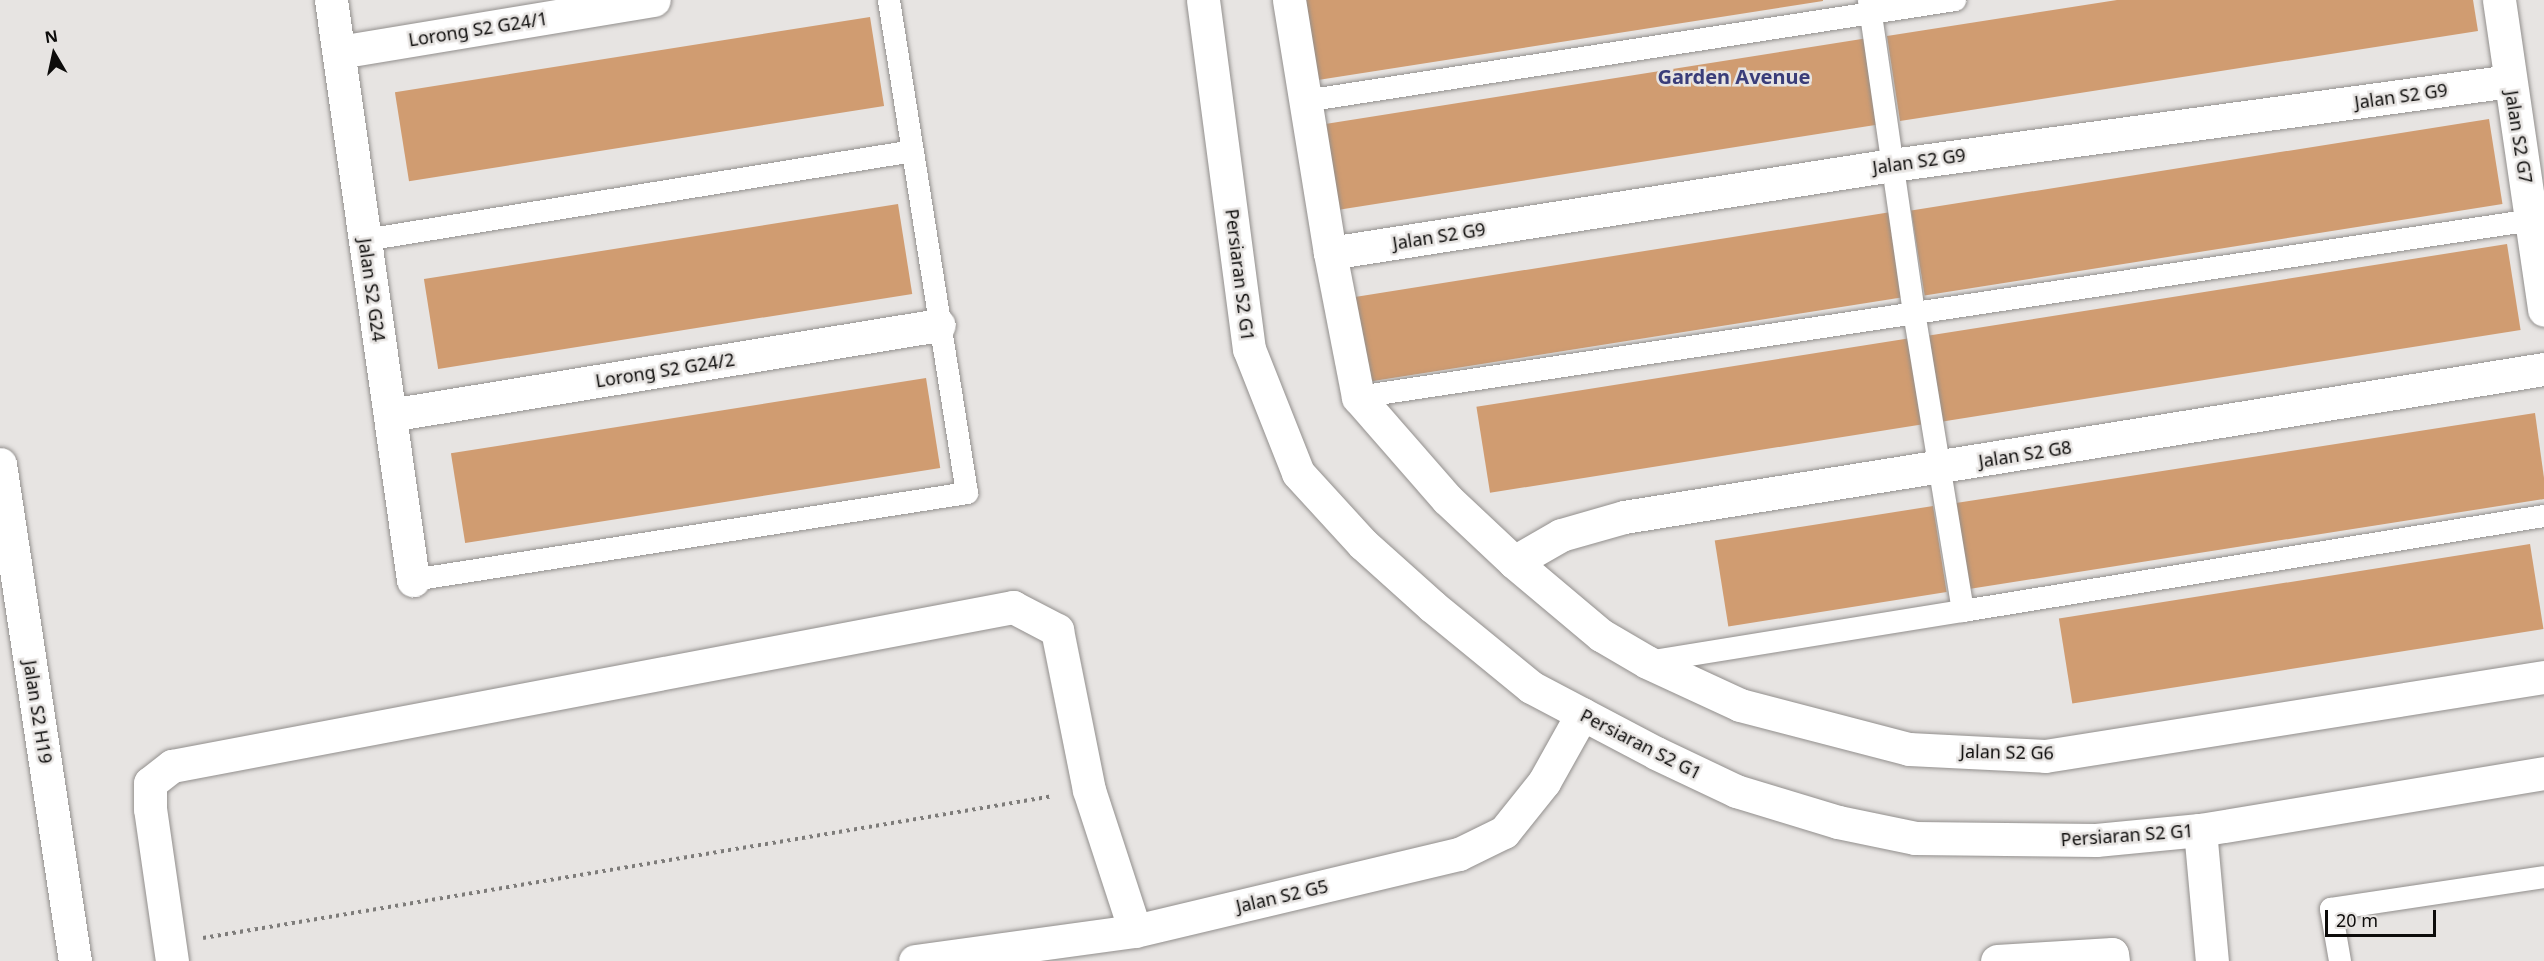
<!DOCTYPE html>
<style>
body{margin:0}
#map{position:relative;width:2544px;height:961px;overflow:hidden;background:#e7e4e2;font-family:"Noto Sans",sans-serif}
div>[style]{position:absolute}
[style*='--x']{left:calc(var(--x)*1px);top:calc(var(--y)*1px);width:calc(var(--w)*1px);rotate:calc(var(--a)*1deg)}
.building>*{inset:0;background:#d09c71;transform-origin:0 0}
.path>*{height:4px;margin-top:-2px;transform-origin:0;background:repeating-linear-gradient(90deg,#7e7c7a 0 3px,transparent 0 7.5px)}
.roads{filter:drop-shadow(0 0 2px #928f8d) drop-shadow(0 0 2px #928f8d)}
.lane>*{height:22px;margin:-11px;padding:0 11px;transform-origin:11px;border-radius:11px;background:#fff}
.street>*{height:33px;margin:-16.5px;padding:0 16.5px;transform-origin:16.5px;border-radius:16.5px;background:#fff}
.secondary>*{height:33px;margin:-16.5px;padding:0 16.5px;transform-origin:16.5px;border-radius:16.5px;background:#fff}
span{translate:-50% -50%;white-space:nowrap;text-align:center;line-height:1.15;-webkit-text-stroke:5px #e7e4e2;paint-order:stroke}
.street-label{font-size:18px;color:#0d0c0b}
.neighbourhood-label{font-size:20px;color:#3a3d79;font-weight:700}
.north{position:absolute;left:24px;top:24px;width:60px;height:60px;-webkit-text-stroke:4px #e7e4e2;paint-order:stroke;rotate:351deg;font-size:16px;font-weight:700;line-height:24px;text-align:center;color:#0d0c0b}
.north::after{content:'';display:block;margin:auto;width:21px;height:27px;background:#0d0c0b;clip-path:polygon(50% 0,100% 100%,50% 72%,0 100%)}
.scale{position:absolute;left:2325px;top:910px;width:111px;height:27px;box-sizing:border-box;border:3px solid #0d0c0b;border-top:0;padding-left:8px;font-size:18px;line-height:21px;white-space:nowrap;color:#0d0c0b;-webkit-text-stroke:4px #e7e4e2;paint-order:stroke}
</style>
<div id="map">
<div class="building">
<div style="clip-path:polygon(1306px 0,1823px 0,1823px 1px,1318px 80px)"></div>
<div style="clip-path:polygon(2117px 0,2473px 0,2478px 31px,1900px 121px,1887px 36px)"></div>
<div style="left:870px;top:17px;width:90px;height:481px;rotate:81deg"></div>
<div style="left:1868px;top:38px;width:87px;height:551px;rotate:81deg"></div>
<div style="left:2489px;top:119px;width:86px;height:585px;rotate:81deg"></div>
<div style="left:898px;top:204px;width:91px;height:480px;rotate:81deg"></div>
<div style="left:1891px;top:212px;width:86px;height:549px;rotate:81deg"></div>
<div style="left:2507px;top:244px;width:87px;height:585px;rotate:81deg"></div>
<div style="left:1911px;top:338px;width:87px;height:440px;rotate:81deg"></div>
<div style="left:926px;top:378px;width:91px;height:481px;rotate:81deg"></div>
<div style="clip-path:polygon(2535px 413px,2544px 478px,2544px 499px,1969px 589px,1956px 503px)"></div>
<div style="left:1933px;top:506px;width:87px;height:221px;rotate:81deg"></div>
<div style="left:2530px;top:544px;width:86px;height:477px;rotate:81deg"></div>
</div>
<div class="path">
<div style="--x:203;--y:938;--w:862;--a:-9.48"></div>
</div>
<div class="roads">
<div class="lane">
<div style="--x:1305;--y:101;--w:658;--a:-8.83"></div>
<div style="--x:365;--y:240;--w:555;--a:-9.22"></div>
<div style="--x:1358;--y:397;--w:1187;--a:-8.57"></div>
<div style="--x:413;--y:580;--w:561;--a:-8.92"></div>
<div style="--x:967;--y:493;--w:499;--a:-99"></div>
<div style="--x:1963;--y:611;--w:589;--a:-9.29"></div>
<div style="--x:1647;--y:662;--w:320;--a:-9.2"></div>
<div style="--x:1963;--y:611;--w:302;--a:-99.3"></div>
<div style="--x:1914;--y:313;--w:316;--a:-98.2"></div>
<div style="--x:2340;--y:961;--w:53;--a:-99.8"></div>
<div style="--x:2331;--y:909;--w:215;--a:-8.5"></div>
</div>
<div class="street">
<div style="--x:331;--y:0;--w:586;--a:81.95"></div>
<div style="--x:1289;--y:0;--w:256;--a:80.8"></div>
<div style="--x:1330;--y:253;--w:147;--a:79"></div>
<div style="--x:1358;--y:397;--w:135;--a:48.9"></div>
<div style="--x:1447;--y:499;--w:92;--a:43.2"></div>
<div style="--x:1514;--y:562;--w:114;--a:40"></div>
<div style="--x:1601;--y:635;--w:53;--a:30.4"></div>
<div style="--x:1647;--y:662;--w:102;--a:24.8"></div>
<div style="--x:1740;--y:705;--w:175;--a:14.6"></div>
<div style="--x:1909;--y:749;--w:136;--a:2.9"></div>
<div style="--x:2045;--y:756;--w:505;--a:-9"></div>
<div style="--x:2499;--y:0;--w:313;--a:81.7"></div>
<div style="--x:339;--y:52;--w:319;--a:-9.4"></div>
<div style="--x:1330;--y:253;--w:569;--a:-8.9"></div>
<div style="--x:1892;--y:165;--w:624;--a:-7.74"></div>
<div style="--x:390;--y:415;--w:556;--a:-9.31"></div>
<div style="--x:1514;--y:562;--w:54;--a:-29.9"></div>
<div style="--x:1561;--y:535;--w:66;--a:-15.9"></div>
<div style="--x:1624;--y:517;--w:932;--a:-9.14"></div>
<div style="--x:2200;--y:830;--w:132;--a:84.8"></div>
<div style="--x:172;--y:961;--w:154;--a:-98.2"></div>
<div style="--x:150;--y:809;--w:26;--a:-90"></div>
<div style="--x:150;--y:783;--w:28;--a:-38"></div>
<div style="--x:172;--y:766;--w:856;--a:-10.71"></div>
<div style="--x:1013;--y:607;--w:50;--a:27.6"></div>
<div style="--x:1057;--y:630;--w:163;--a:78.7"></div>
<div style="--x:1089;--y:790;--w:148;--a:71.9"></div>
<div style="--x:915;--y:961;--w:222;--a:-7.8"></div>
<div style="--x:1135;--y:931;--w:333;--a:-13.4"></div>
<div style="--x:1459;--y:854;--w:50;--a:-26.1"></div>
<div style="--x:1504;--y:832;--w:64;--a:-51.3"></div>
<div style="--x:1544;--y:782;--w:78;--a:-60.8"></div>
<div style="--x:1997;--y:961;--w:115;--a:-3.5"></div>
<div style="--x:2112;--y:954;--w:7;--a:82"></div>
</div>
<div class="secondary">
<div style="--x:1203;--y:0;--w:352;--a:82.5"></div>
<div style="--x:1249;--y:349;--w:133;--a:68.4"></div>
<div style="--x:1298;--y:473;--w:96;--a:47.5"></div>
<div style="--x:1363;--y:544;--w:93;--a:41.9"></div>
<div style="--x:1432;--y:606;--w:128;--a:39.3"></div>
<div style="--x:1531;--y:687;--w:141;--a:27.8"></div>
<div style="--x:1656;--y:753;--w:89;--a:25.4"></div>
<div style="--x:1736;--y:791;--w:107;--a:16.9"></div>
<div style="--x:1838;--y:822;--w:79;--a:11.7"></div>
<div style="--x:1915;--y:838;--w:181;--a:0.6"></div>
<div style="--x:2096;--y:840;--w:104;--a:-5.5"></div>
<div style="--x:2200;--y:830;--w:349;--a:-9.4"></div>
<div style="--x:0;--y:464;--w:503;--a:81.42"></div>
</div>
</div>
<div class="street-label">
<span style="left:478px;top:29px;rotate:-9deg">Lorong S2 G24/1</span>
<span style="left:2401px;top:96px;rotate:-8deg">Jalan S2 G9</span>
<span style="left:2519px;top:137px;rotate:81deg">Jalan S2 G7</span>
<span style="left:1919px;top:161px;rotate:-8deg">Jalan S2 G9</span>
<span style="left:1439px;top:236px;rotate:-9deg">Jalan S2 G9</span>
<span style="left:1240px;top:275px;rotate:83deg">Persiaran S2 G1</span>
<span style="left:372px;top:290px;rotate:82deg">Jalan S2 G24</span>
<span style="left:665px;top:370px;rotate:-9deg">Lorong S2 G24/2</span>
<span style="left:2025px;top:454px;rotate:-9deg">Jalan S2 G8</span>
<span style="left:38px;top:712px;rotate:81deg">Jalan S2 H19</span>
<span style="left:1641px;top:744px;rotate:27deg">Persiaran S2 G1</span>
<span style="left:2007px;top:752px;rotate:1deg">Jalan S2 G6</span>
<span style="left:2127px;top:835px;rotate:-4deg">Persiaran S2 G1</span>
<span style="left:1282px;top:896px;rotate:-13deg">Jalan S2 G5</span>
</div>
<div class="neighbourhood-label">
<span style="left:1734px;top:76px">Garden Avenue</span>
</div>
<div class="north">N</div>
<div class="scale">20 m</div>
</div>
